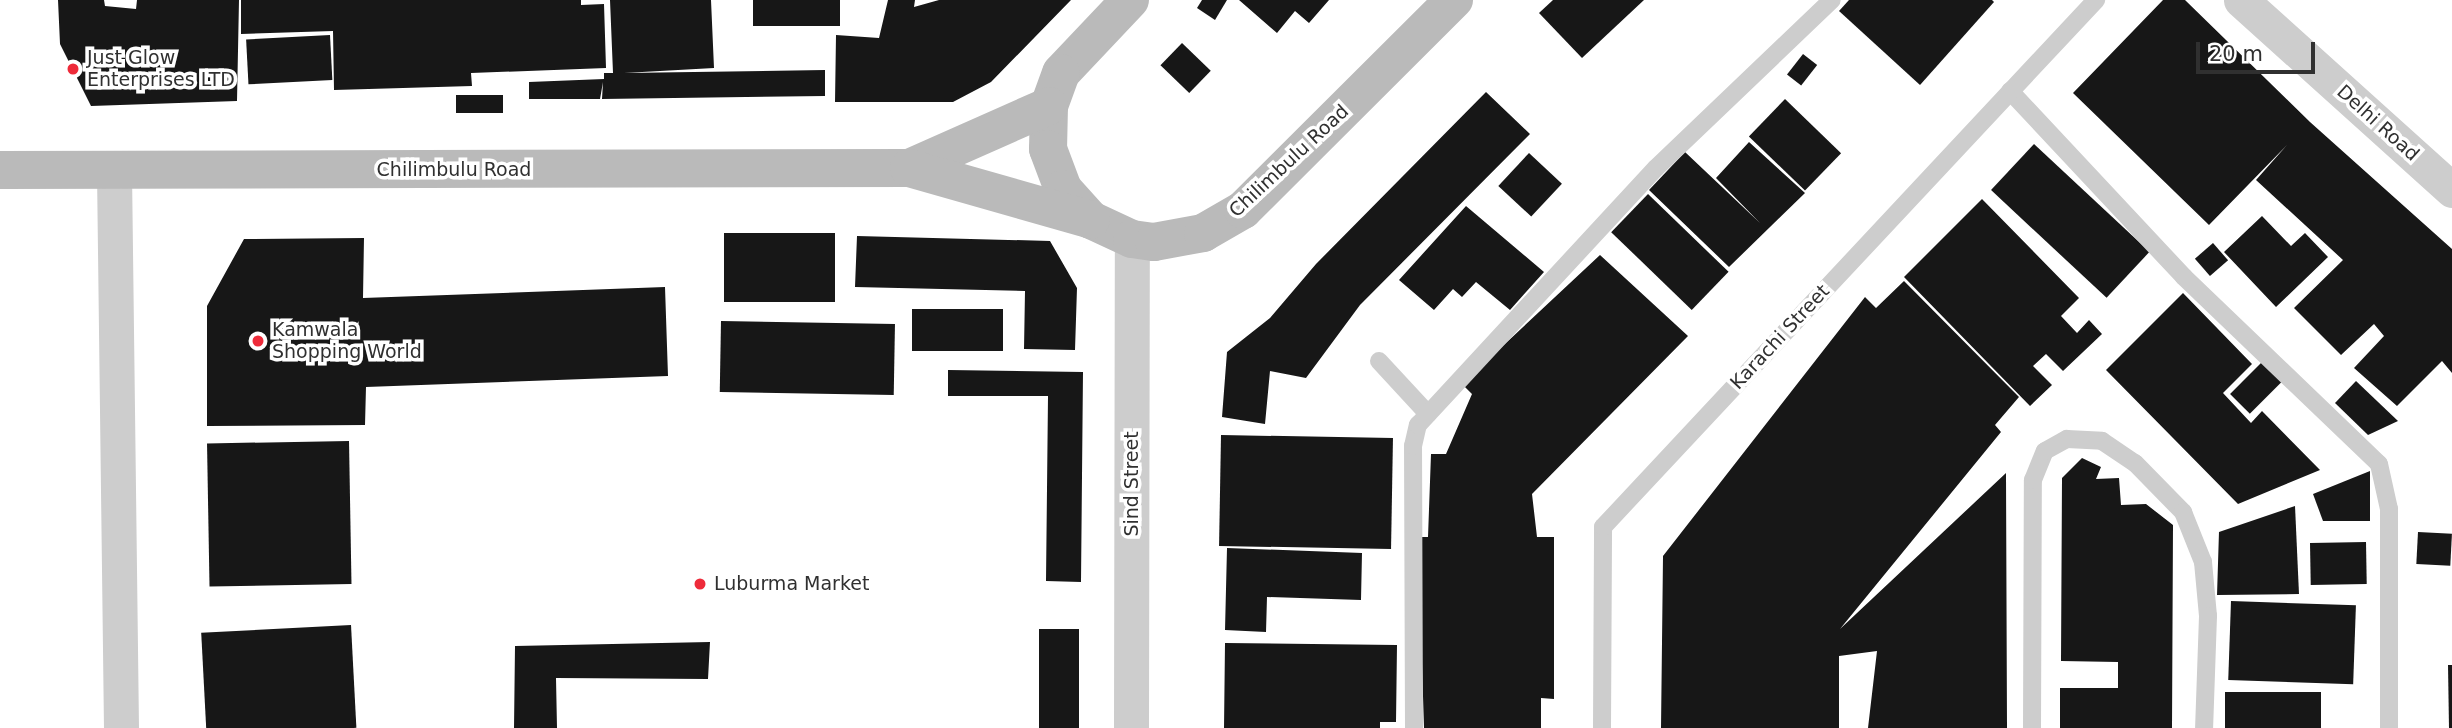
<!DOCTYPE html>
<style>
body{margin:0}
#map{position:relative;width:2452px;height:728px;overflow:hidden;background:#fff;font-family:"DejaVu Sans",sans-serif}
div>[style]{position:absolute}
[style*='--x']{left:calc(var(--x)*1px);top:calc(var(--y)*1px);width:calc(var(--w)*1px);rotate:calc(var(--a)*1deg)}
.building>*{inset:0;background:#171717;transform-origin:0 0}
.service>*{height:18px;margin:-9px;padding:0 9px;transform-origin:9px;border-radius:9px;background:#cdcdcd}
.minor>*{height:35px;margin:-17.5px;padding:0 17.5px;transform-origin:17.5px;border-radius:17.5px;background:#cdcdcd}
.secondary>*{height:38px;margin:-19px;padding:0 19px;transform-origin:19px;border-radius:19px;background:#bababa}
.dots>*{width:19px;height:19px;translate:-50% -50%;box-sizing:border-box;border:4px solid #fff;border-radius:50%}
span{translate:-50% -50%;white-space:nowrap;text-align:center;line-height:1.15;-webkit-text-stroke:7px #fff;paint-order:stroke}
.poi-label{font-size:19px;color:#303030}
.left{translate:0 -50%;text-align:left}
.street-label{font-size:19px;color:#303030}
.scale{position:absolute;left:2196px;top:42px;width:119px;height:32px;box-sizing:border-box;border:4px solid #303030;border-top:0;padding-left:9px;font-size:21px;line-height:24px;white-space:nowrap;color:#303030;-webkit-text-stroke:5px #fff;paint-order:stroke}
</style>
<div id="map">
<div class="building">
<div style="clip-path:polygon(58px 0,104px 0,105px 6px,136px 9px,137px 0,239px 0,237px 101px,91px 106px,60px 44px)"></div>
<div style="clip-path:polygon(241px 0,581px 0,581px 5px,604px 4px,606px 68px,471px 73px,472px 86px,334px 90px,333px 31px,241px 34px)"></div>
<div style="clip-path:polygon(610px 0,711px 0,714px 68px,624px 73px,825px 70px,825px 96px,602px 99px,603px 82px,600px 99px,529px 99px,529px 82px,604px 79px,604px 73px,613px 73px)"></div>
<div style="left:753px;top:0;width:87px;height:26px"></div>
<div style="clip-path:polygon(888px 0,915px 0,914px 7px,939px 0,1071px 0,991px 82px,953px 102px,835px 102px,836px 35px,879px 38px)"></div>
<div style="clip-path:polygon(1202px 0,1227px 0,1215px 20px,1197px 8px)"></div>
<div style="clip-path:polygon(1239px 0,1329px 0,1309px 23px,1295px 11px,1277px 33px)"></div>
<div style="clip-path:polygon(1553px 0,1644px 0,1582px 58px,1539px 13px)"></div>
<div style="clip-path:polygon(1849px 0,1992px 0,1994px 2px,1920px 85px,1839px 11px)"></div>
<div style="clip-path:polygon(2163px 0,2185px 0,2310px 122px,2452px 249px,2452px 373px,2442px 361px,2397px 406px,2354px 368px,2384px 336px,2374px 324px,2341px 355px,2294px 308px,2343px 260px,2256px 180px,2287px 145px,2209px 225px,2073px 93px)"></div>
<div style="left:330px;top:35px;width:45px;height:84px;rotate:87deg"></div>
<div style="left:1182px;top:43px;width:40px;height:31px;rotate:44deg"></div>
<div style="left:1803px;top:54px;width:18px;height:26px;rotate:38deg"></div>
<div style="clip-path:polygon(1486px 92px,1530px 134px,1360px 305px,1306px 378px,1270px 371px,1265px 424px,1222px 417px,1227px 352px,1270px 318px,1316px 264px)"></div>
<div style="left:456px;top:95px;width:47px;height:18px"></div>
<div style="left:1785px;top:99px;width:78px;height:52px;rotate:44deg"></div>
<div style="clip-path:polygon(1749px 142px,1805px 193px,1729px 267px,1649px 190px,1685px 152px,1760px 223px,1716px 178px)"></div>
<div style="left:2034px;top:144px;width:158px;height:63px;rotate:43deg"></div>
<div style="left:1529px;top:153px;width:45px;height:45px;rotate:43deg"></div>
<div style="left:1648px;top:194px;width:112px;height:53px;rotate:44deg"></div>
<div style="clip-path:polygon(1982px 199px,2079px 298px,2061px 316px,2077px 333px,2089px 320px,2102px 334px,2063px 371px,2046px 354px,2033px 366px,2052px 385px,2030px 406px,1904px 277px)"></div>
<div style="clip-path:polygon(1466px 206px,1544px 272px,1510px 310px,1476px 282px,1462px 297px,1453px 289px,1434px 310px,1399px 280px)"></div>
<div style="clip-path:polygon(2262px 216px,2291px 246px,2305px 233px,2328px 257px,2276px 307px,2224px 252px)"></div>
<div style="left:835px;top:233px;width:69px;height:111px;rotate:90deg"></div>
<div style="clip-path:polygon(857px 236px,1050px 241px,1077px 288px,1075px 350px,1024px 349px,1025px 291px,855px 287px)"></div>
<div style="clip-path:polygon(364px 238px,363px 298px,665px 287px,668px 376px,366px 387px,365px 425px,207px 426px,207px 306px,244px 239px)"></div>
<div style="left:2213px;top:243px;width:23px;height:24px;rotate:49deg"></div>
<div style="clip-path:polygon(1600px 255px,1688px 336px,1532px 494px,1537px 537px,1554px 537px,1554px 699px,1541px 698px,1541px 728px,1424px 728px,1418px 537px,1428px 537px,1431px 454px,1446px 454px,1472px 394px,1462px 384px)"></div>
<div style="clip-path:polygon(1904px 281px,2019px 397px,1995px 425px,2001px 432px,1840px 629px,2006px 473px,2007px 728px,1868px 728px,1877px 651px,1839px 656px,1839px 728px,1661px 728px,1663px 556px,1865px 297px,1876px 308px)"></div>
<div style="clip-path:polygon(2183px 293px,2252px 364px,2223px 393px,2251px 423px,2262px 411px,2320px 470px,2238px 504px,2106px 370px)"></div>
<div style="left:912px;top:309px;width:91px;height:42px"></div>
<div style="left:721px;top:321px;width:174px;height:71px;rotate:1deg"></div>
<div style="left:2264px;top:360px;width:28px;height:48px;rotate:45deg"></div>
<div style="clip-path:polygon(948px 370px,1083px 372px,1081px 582px,1046px 581px,1048px 396px,948px 396px)"></div>
<div style="clip-path:polygon(2356px 381px,2398px 421px,2368px 435px,2335px 403px)"></div>
<div style="left:1221px;top:435px;width:172px;height:111px;rotate:1deg"></div>
<div style="left:349px;top:441px;width:143px;height:142px;rotate:89deg"></div>
<div style="clip-path:polygon(2082px 458px,2101px 467px,2096px 479px,2119px 478px,2121px 505px,2146px 504px,2173px 525px,2172px 728px,2060px 728px,2060px 688px,2118px 688px,2118px 662px,2061px 661px,2062px 478px)"></div>
<div style="clip-path:polygon(2370px 471px,2370px 521px,2323px 521px,2313px 494px)"></div>
<div style="clip-path:polygon(2295px 506px,2299px 594px,2217px 595px,2219px 532px)"></div>
<div style="left:2418px;top:532px;width:34px;height:32px;rotate:3deg"></div>
<div style="left:2366px;top:542px;width:42px;height:56px;rotate:89deg"></div>
<div style="clip-path:polygon(1227px 548px,1362px 553px,1361px 600px,1267px 597px,1266px 632px,1225px 630px)"></div>
<div style="left:2231px;top:601px;width:125px;height:79px;rotate:2deg"></div>
<div style="left:351px;top:625px;width:103px;height:150px;rotate:87deg"></div>
<div style="left:1039px;top:629px;width:40px;height:99px"></div>
<div style="clip-path:polygon(710px 642px,708px 679px,556px 678px,557px 728px,514px 728px,515px 646px)"></div>
<div style="clip-path:polygon(1225px 643px,1397px 645px,1396px 722px,1380px 722px,1380px 728px,1224px 728px)"></div>
<div style="clip-path:polygon(2448px 665px,2452px 665px,2452px 728px,2449px 728px)"></div>
<div style="left:2225px;top:692px;width:96px;height:36px"></div>
</div>
<div class="service">
<div style="--x:2010;--y:91;--w:255;--a:46.9"></div>
<div style="--x:2184;--y:277;--w:270;--a:43.8"></div>
<div style="--x:2379;--y:464;--w:46;--a:77.5"></div>
<div style="--x:2389;--y:509;--w:219;--a:90"></div>
<div style="--x:1379;--y:361;--w:72;--a:47.2"></div>
<div style="--x:1414;--y:728;--w:282;--a:-90.2"></div>
<div style="--x:1413;--y:446;--w:22;--a:-77"></div>
<div style="--x:1418;--y:425;--w:350;--a:-47.2"></div>
<div style="--x:1656;--y:168;--w:243;--a:-43.7"></div>
<div style="--x:1602;--y:728;--w:201;--a:-89.7"></div>
<div style="--x:1603;--y:527;--w:722;--a:-46.91"></div>
<div style="--x:2032;--y:728;--w:248;--a:-89.8"></div>
<div style="--x:2033;--y:480;--w:31;--a:-68"></div>
<div style="--x:2045;--y:451;--w:25;--a:-29"></div>
<div style="--x:2067;--y:439;--w:35;--a:3"></div>
<div style="--x:2102;--y:441;--w:40;--a:34"></div>
<div style="--x:2135;--y:463;--w:69;--a:45.6"></div>
<div style="--x:2183;--y:512;--w:54;--a:68.2"></div>
<div style="--x:2203;--y:562;--w:54;--a:84.7"></div>
<div style="--x:2208;--y:616;--w:112;--a:92"></div>
</div>
<div class="minor">
<div style="--x:2241;--y:0;--w:284;--a:42"></div>
<div style="--x:114;--y:171;--w:557;--a:89.28"></div>
<div style="--x:1131;--y:728;--w:489;--a:-89.9"></div>
</div>
<div class="secondary">
<div style="--x:1130;--y:0;--w:100;--a:133.4"></div>
<div style="--x:1061;--y:73;--w:35;--a:110"></div>
<div style="--x:1049;--y:106;--w:43;--a:91.3"></div>
<div style="--x:1048;--y:149;--w:43;--a:69.4"></div>
<div style="--x:1063;--y:189;--w:42;--a:47.9"></div>
<div style="--x:1091;--y:220;--w:45;--a:24.9"></div>
<div style="--x:1132;--y:239;--w:22;--a:8"></div>
<div style="--x:1154;--y:242;--w:50;--a:-10.4"></div>
<div style="--x:1203;--y:233;--w:46;--a:-29.9"></div>
<div style="--x:1243;--y:210;--w:298;--a:-44.9"></div>
<div style="--x:909;--y:168;--w:153;--a:-23.9"></div>
<div style="--x:0;--y:170;--w:909;--a:-0.13"></div>
<div style="--x:909;--y:168;--w:189;--a:15.9"></div>
</div>
<div class="dots">
<div style="left:73px;top:69px;background:#ee2b3a"></div>
<div style="left:258px;top:341px;background:#ee2b3a"></div>
<div style="left:700px;top:584px;background:#ee2b3a"></div>
</div>
<div class="poi-label">
<span class="left" style="left:87px;top:69px">Just Glow<br>Enterprises LTD</span>
<span class="left" style="left:272px;top:341px">Kamwala<br>Shopping World</span>
<span class="left" style="left:714px;top:584px">Luburma Market</span>
</div>
<div class="street-label">
<span style="left:2378px;top:123px;rotate:42deg">Delhi Road</span>
<span style="left:1289px;top:161px;rotate:-43deg">Chilimbulu Road</span>
<span style="left:454px;top:170px">Chilimbulu Road</span>
<span style="left:1780px;top:337px;rotate:-47deg">Karachi Street</span>
<span style="left:1132px;top:484px;rotate:-90deg">Sind Street</span>
</div>
<div class="scale">20 m</div>
</div>
